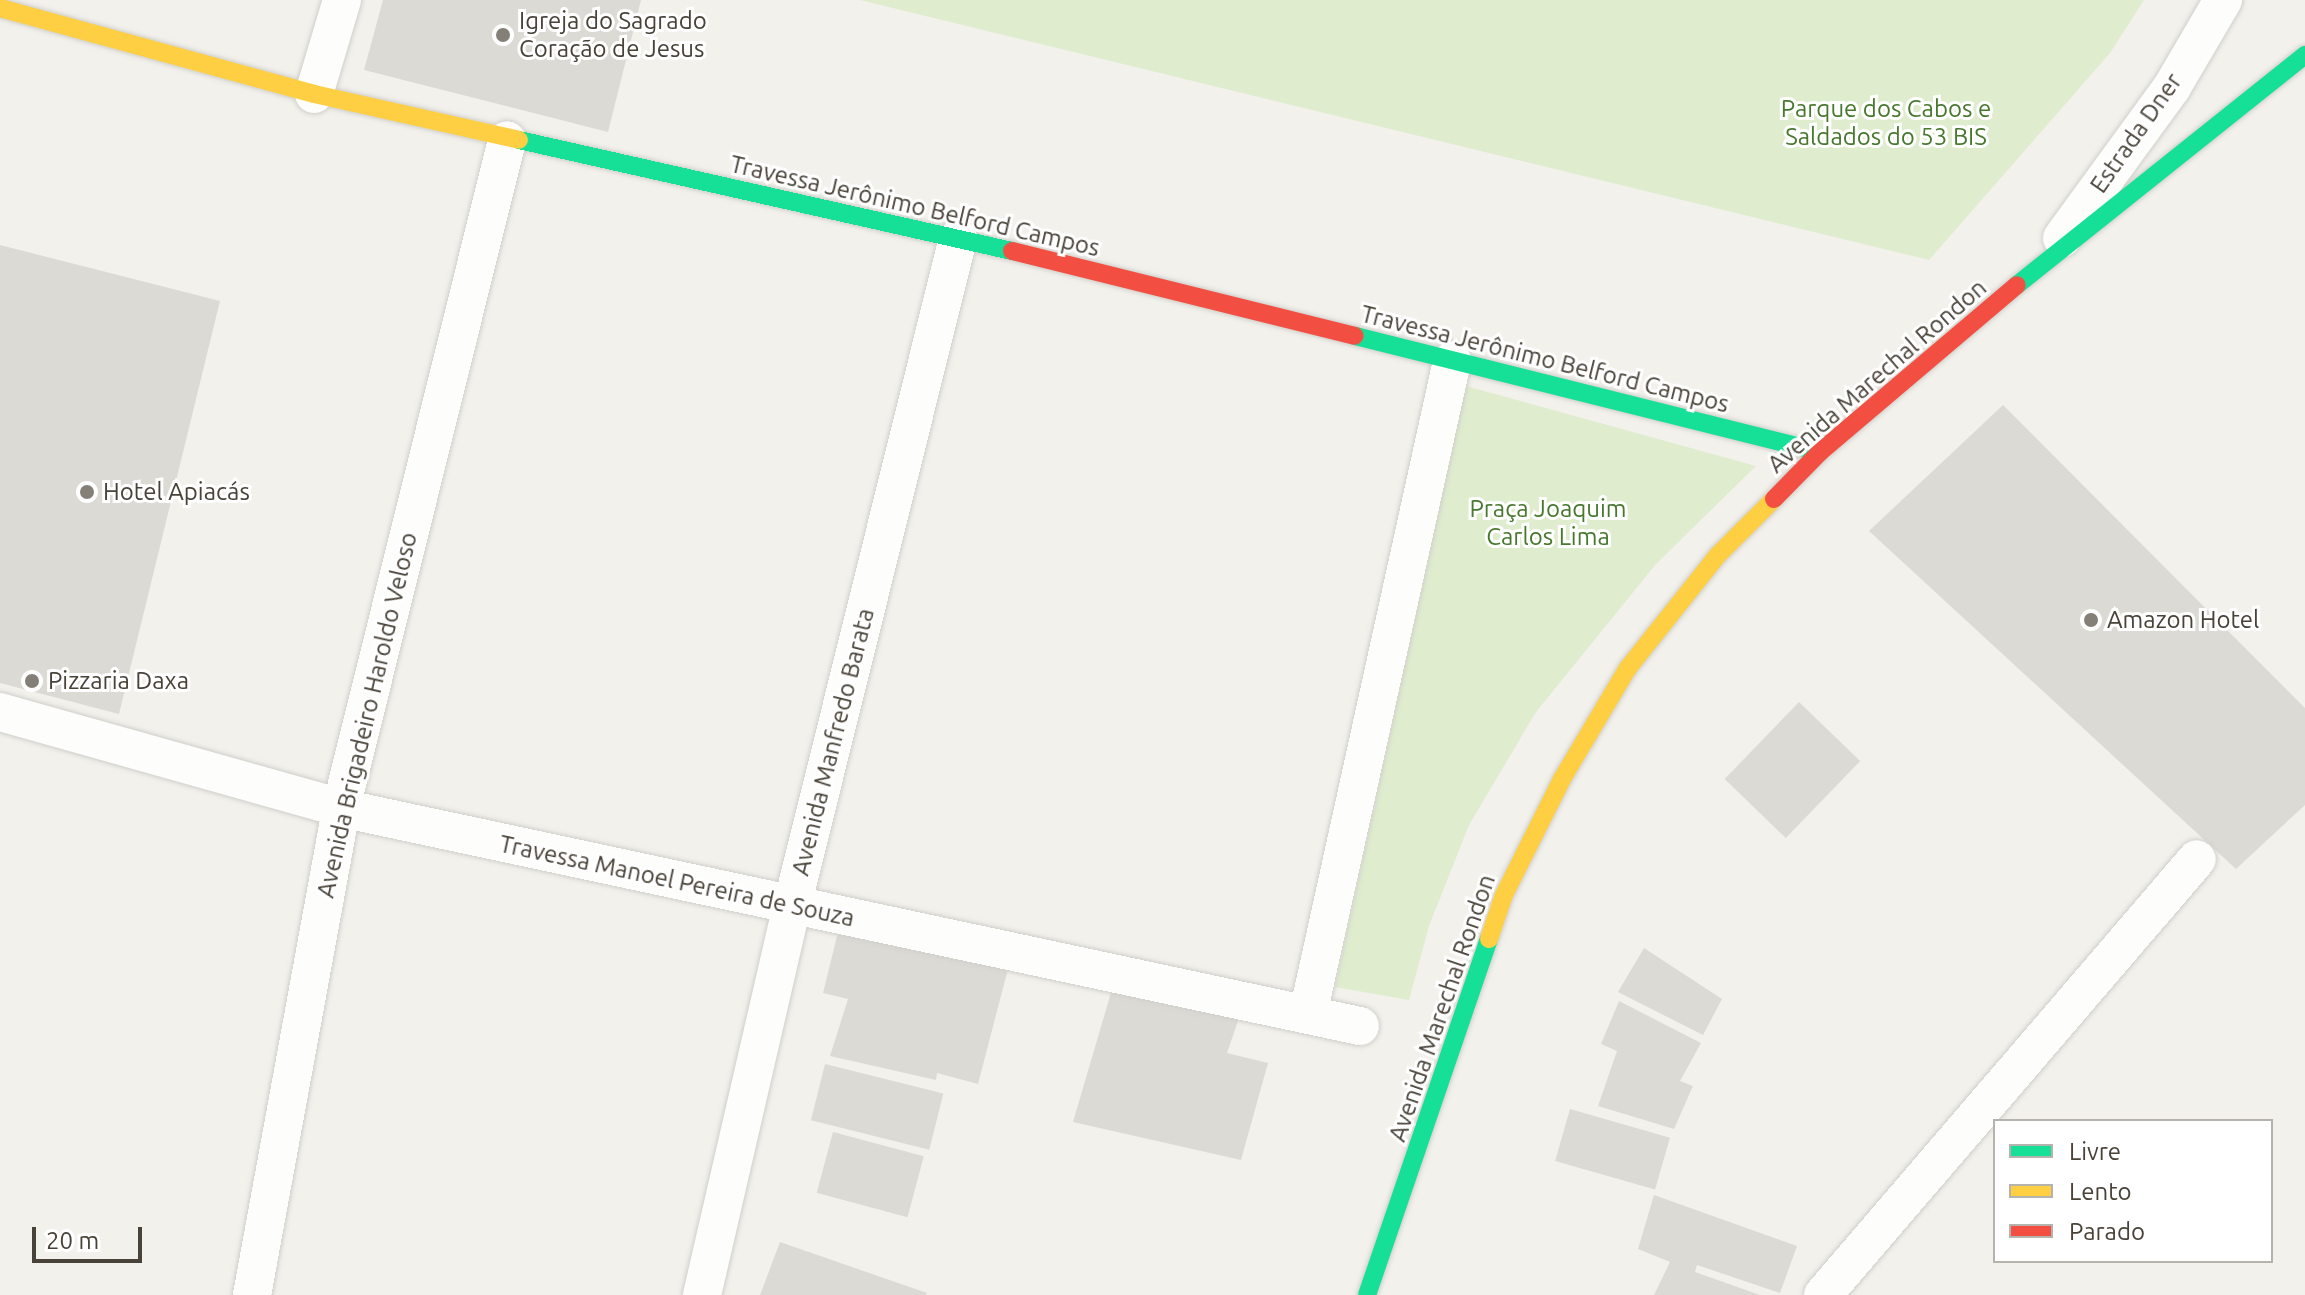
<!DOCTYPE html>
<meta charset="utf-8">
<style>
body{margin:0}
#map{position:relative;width:2305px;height:1295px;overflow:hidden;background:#f2f1ec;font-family:Ubuntu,sans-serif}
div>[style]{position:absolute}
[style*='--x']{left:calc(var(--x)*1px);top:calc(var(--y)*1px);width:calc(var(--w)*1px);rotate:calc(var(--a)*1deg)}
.green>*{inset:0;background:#dfecce}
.building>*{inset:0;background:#dcdad5;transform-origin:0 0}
.roads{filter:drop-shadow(0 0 2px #d0cfca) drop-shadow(0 0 2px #d0cfca)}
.street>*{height:38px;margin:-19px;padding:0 19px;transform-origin:19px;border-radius:19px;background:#fdfdfc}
.fast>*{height:18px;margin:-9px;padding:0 9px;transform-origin:9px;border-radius:9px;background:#16e098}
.slow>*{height:18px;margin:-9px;padding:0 9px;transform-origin:9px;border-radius:9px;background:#ffcf43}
.jam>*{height:18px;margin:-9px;padding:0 9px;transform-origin:9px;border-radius:9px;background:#f24e42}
.dots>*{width:22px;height:22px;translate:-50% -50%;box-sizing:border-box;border:4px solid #fff;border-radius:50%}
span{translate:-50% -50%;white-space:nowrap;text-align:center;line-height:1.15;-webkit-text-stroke:6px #fff;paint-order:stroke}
.poi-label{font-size:24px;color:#484238}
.left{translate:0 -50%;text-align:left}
.park-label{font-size:24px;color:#47782d}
.street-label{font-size:24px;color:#484238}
.legend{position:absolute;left:1993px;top:1119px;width:280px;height:144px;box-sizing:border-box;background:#fff;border:2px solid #b6b3af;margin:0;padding:10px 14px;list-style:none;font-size:24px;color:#484238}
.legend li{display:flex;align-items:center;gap:16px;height:40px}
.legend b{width:40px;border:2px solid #b6b3af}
.scale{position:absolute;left:32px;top:1227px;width:110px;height:36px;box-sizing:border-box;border:4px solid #484238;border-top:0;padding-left:10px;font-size:24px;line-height:28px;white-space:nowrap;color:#484238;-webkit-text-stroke:6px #fff;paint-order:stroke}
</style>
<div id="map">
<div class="green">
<div style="clip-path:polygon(860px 0,2144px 0,2110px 53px,1929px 260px)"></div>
<div style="clip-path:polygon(1466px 386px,1756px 466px,1656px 564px,1536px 712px,1469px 825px,1429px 926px,1409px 1000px,1335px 987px)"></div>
</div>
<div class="building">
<div style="clip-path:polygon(383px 0,641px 0,608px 132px,364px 70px)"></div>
<div style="clip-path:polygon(0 245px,220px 301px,119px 714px,0 683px)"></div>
<div style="clip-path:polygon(2003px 405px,2305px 708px,2305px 805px,2236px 869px,1869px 531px)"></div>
<div style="left:1799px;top:702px;width:85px;height:107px;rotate:44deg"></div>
<div style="clip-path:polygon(839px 928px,1008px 969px,978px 1084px,937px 1073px,936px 1080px,830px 1056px,848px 999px,823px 993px)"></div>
<div style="clip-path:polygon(1644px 948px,1722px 999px,1703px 1035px,1618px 992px)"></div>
<div style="clip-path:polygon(1115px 979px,1241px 1012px,1227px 1053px,1268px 1063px,1241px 1160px,1073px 1122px)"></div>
<div style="clip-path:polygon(1619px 1001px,1701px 1043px,1680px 1081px,1693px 1086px,1674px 1129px,1598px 1106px,1617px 1051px,1601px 1044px)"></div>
<div style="left:825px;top:1064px;width:122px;height:58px;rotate:14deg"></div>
<div style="left:1570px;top:1109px;width:104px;height:54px;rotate:16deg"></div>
<div style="left:833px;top:1132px;width:94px;height:63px;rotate:15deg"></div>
<div style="clip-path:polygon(1654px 1195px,1797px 1246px,1780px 1293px,1697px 1265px,1695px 1272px,1760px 1295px,1654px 1295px,1670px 1262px,1638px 1249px)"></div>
<div style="clip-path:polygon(780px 1242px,927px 1293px,926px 1295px,760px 1295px)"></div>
</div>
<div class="roads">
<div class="street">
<div style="--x:314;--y:94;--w:98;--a:-73.4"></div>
<div style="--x:2062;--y:238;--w:187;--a:-53.9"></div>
<div style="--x:2172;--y:87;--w:101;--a:-59.6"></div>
<div style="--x:0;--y:712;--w:354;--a:15.7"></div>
<div style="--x:341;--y:808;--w:1042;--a:12.08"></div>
<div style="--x:1308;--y:1014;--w:669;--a:-77.56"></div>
<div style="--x:252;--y:1295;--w:495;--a:-79.6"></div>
<div style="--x:341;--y:808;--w:688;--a:-76.04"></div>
<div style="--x:702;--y:1295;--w:399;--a:-77"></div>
<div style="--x:792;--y:906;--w:688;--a:-76.04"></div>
<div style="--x:1823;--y:1295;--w:574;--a:-49.38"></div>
</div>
<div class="fast">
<div style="--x:519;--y:140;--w:505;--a:12.69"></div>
<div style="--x:2017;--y:285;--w:369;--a:-38.6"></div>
<div style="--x:1355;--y:336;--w:479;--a:14"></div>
<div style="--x:1367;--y:1295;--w:376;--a:-71.1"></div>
</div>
<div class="slow">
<div style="--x:0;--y:8;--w:326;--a:15.3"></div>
<div style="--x:314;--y:94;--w:210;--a:12.6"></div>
<div style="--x:1489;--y:939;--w:46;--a:-71.2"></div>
<div style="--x:1504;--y:895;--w:130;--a:-63.4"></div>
<div style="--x:1562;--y:779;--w:129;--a:-59.3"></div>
<div style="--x:1628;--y:668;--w:144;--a:-51.5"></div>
<div style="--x:1718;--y:555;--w:79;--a:-45"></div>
</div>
<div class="jam">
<div style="--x:1012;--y:251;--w:353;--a:13.9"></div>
<div style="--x:1774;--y:499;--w:66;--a:-45.6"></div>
<div style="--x:1820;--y:452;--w:258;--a:-40.3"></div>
</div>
</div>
<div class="dots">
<div style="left:503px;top:35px;background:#847f77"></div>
<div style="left:87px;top:492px;background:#847f77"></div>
<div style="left:2091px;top:620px;background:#847f77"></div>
<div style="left:32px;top:681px;background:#847f77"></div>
</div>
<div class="poi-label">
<span class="left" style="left:519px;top:35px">Igreja do Sagrado<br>Coração de Jesus</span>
<span class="left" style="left:103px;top:492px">Hotel Apiacás</span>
<span class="left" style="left:2107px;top:620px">Amazon Hotel</span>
<span class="left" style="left:48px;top:681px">Pizzaria Daxa</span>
</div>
<div class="park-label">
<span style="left:1886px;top:123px">Parque dos Cabos e<br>Saldados do 53 BIS</span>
<span style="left:1548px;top:523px">Praça Joaquim<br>Carlos Lima</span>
</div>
<div class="street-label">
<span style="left:2136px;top:133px;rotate:-55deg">Estrada Dner</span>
<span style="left:915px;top:206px;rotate:13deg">Travessa Jerônimo Belford Campos</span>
<span style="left:1545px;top:359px;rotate:14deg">Travessa Jerônimo Belford Campos</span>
<span style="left:1877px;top:376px;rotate:-41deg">Avenida Marechal Rondon</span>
<span style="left:367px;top:715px;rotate:-77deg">Avenida Brigadeiro Haroldo Veloso</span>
<span style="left:833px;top:742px;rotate:-76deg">Avenida Manfredo Barata</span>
<span style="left:677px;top:881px;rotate:12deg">Travessa Manoel Pereira de Souza</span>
<span style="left:1442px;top:1008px;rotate:-71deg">Avenida Marechal Rondon</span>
</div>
<ul class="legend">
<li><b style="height:10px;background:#16e098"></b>Livre</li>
<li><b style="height:10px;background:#ffcf43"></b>Lento</li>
<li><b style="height:10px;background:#f24e42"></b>Parado</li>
</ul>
<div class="scale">20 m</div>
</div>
